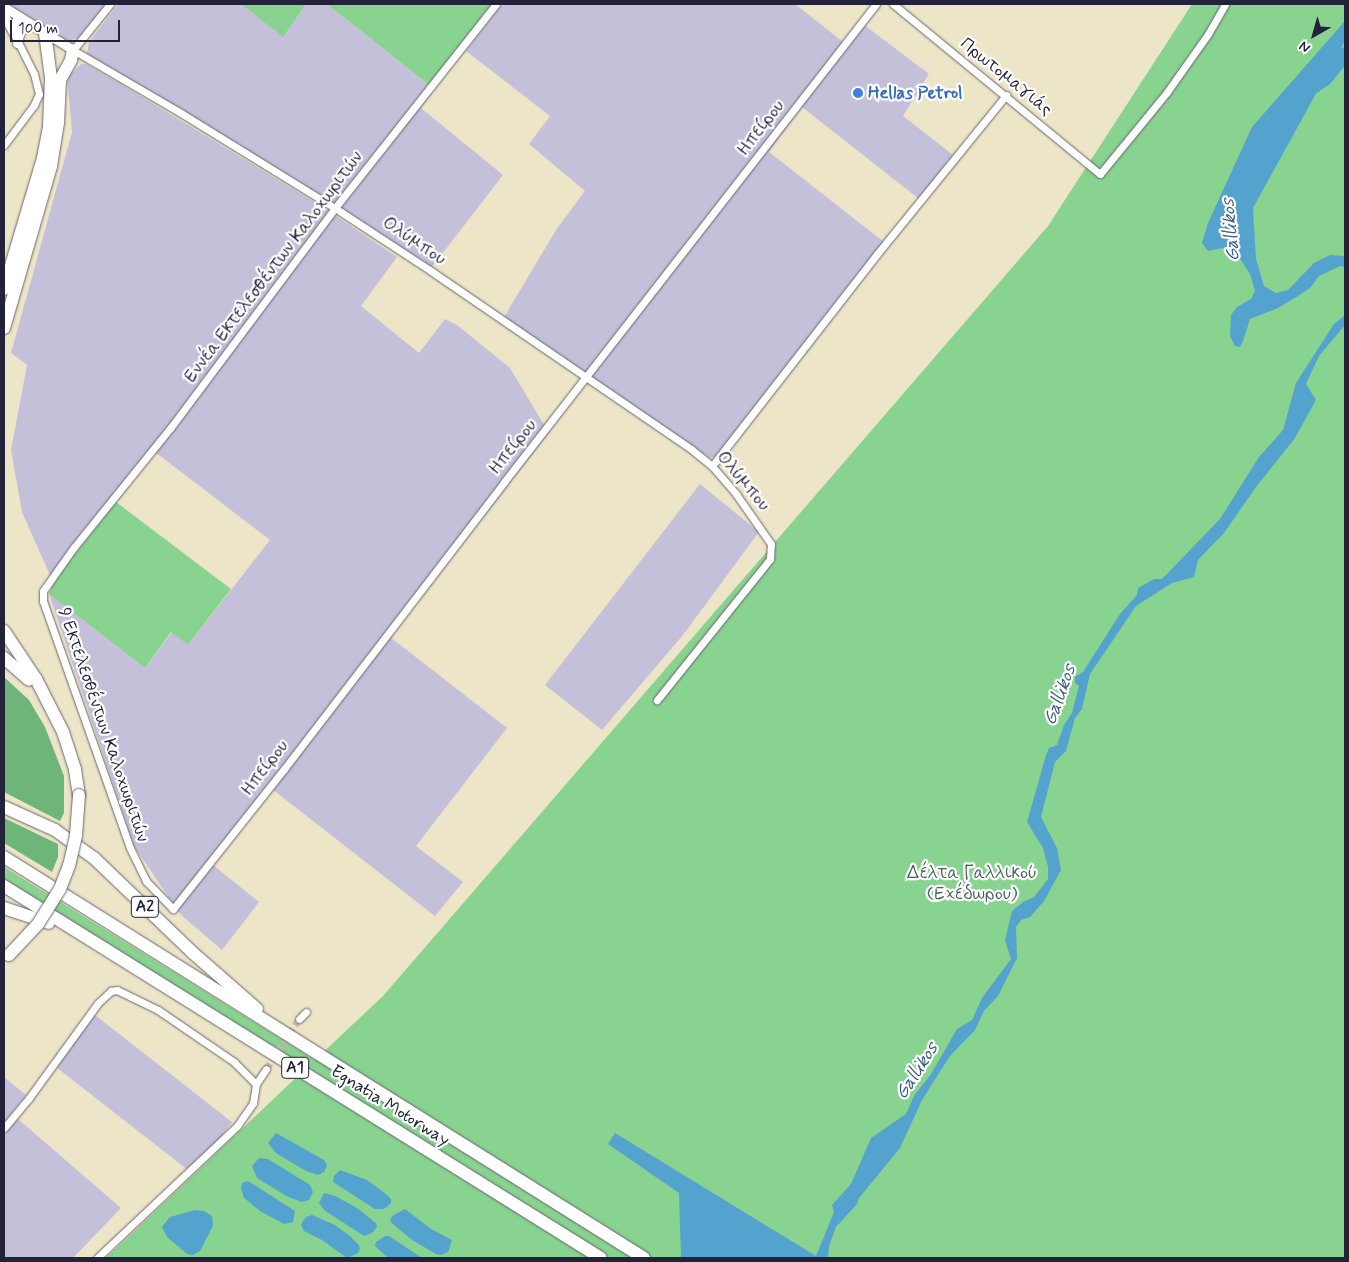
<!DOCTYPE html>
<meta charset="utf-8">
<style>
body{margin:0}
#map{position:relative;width:1349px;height:1262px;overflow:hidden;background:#ede5c8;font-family:Mynerve,sans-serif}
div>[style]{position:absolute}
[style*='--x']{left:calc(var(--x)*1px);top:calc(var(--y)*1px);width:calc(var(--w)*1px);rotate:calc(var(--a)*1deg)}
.industrial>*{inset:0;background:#c5c0da;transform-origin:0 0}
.green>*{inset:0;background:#88d390}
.forest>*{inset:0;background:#6eb57a}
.water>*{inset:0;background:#54a2ce}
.river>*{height:14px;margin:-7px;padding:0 7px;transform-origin:7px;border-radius:7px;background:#54a2ce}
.minor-tunnel>*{height:7px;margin-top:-3.5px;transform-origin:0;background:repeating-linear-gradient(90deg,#c4beac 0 7px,transparent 0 10.5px)}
.roads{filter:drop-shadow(0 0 1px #69666c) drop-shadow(0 0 1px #69666c)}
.minor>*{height:7px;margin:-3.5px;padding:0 3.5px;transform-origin:3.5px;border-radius:3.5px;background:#fff}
.tertiary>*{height:9px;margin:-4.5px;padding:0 4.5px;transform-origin:4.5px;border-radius:4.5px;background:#fff}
.motorway>*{height:12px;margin:-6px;padding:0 6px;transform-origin:6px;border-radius:6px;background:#fff}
.bridges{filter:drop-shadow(0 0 1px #69666c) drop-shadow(0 0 1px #69666c)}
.motorway-bridge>*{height:12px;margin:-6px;padding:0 6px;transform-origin:6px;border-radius:6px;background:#fff}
.dots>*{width:14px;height:14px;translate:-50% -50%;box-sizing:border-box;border:2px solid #fff;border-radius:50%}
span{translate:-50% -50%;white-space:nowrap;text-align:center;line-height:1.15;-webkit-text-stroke:4.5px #fff;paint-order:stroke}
.shield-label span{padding:1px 4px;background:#fff;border:1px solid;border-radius:4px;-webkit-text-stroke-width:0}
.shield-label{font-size:16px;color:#22223b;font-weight:700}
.street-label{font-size:18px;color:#22223b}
.shop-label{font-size:18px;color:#366cbe;font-weight:700}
.left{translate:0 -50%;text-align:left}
.park-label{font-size:18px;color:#466059}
.water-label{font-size:19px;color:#385c7d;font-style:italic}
.frame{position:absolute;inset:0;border:5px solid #22223b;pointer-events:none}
.north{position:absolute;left:1289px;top:10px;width:50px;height:50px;-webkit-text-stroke:4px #fff;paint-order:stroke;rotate:218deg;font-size:14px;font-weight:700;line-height:20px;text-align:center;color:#22223b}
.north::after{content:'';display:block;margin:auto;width:18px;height:22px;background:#22223b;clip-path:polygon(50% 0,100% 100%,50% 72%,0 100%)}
.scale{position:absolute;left:10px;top:20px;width:110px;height:22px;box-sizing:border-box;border:2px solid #22223b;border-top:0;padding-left:6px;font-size:15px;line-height:18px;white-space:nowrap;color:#22223b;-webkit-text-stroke:4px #fff;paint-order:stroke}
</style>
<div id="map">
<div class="industrial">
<div style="clip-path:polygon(9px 4px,108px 4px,82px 37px,68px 41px)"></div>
<div style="clip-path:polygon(118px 4px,241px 4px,283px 36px,306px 4px,327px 4px,434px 89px,421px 108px,503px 175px,432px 267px,87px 54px,89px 42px)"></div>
<div style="clip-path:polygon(502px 4px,795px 4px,843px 42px,859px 21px,929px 74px,903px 116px,953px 155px,919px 199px,802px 107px,769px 152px,884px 242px,718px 456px,710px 458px,503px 319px,556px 230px,585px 191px,529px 144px,550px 116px,466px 51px)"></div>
<div style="clip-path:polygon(81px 64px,86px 64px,124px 86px,324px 208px,397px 257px,361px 306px,419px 353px,445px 319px,457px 325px,510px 368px,549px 433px,390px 637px,507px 728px,416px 846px,463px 882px,435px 916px,272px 789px,213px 865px,259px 902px,222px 950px,180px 914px,134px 846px,49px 594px,145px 668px,172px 632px,188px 645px,270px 540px,155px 452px,55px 580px,49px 573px,22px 512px,11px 450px,27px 365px,11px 353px,72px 132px,67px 77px)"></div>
<div style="clip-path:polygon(700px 484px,759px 532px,683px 635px,602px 730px,545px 685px)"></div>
<div style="left:95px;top:1015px;width:174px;height:65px;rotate:38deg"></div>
<div style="clip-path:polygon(4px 1077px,26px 1095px,4px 1123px)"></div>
<div style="clip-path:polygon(18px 1119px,121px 1208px,73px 1258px,4px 1258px,4px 1135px)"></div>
</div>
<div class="green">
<div style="clip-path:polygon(241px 4px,306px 4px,283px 37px)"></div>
<div style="clip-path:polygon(327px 4px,492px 4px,429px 85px)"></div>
<div style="clip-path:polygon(1192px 4px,1345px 4px,1345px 1258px,106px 1258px,306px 1068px,4px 881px,4px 867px,315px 1060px,383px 996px,1048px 226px)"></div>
<div style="clip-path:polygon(116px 502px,231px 589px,188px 645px,171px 632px,145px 668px,49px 594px,55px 580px)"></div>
</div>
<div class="forest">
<div style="clip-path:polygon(4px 677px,29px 700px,45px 727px,64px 776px,64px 813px,60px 821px,4px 792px)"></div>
<div style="clip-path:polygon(4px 818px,58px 844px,58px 857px,52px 872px,4px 843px)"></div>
</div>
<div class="water">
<div style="clip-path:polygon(1345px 21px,1345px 41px,1253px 208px,1256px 259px,1264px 286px,1276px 293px,1288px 290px,1314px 263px,1330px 255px,1345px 256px,1345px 267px,1340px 266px,1319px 276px,1310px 288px,1298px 296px,1278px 308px,1250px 319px,1243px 341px,1240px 347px,1235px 346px,1230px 336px,1231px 315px,1237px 307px,1251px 299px,1255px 291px,1250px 274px,1237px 254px,1222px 248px,1208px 251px,1202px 243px,1208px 223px,1252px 127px)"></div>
<div style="clip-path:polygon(1345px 315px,1345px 325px,1319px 356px,1306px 384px,1316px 400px,1295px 438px,1256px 487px,1224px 533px,1198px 560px,1194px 577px,1172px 583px,1136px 606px,1090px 674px,1082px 709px,1075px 718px,1066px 751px,1055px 762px,1041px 817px,1057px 848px,1061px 870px,1044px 901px,1030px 917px,1021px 920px,1016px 927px,1017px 958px,998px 996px,984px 1011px,975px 1030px,950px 1056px,922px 1100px,900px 1148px,859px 1198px,857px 1204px,836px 1227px,829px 1246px,828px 1258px,681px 1258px,679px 1193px,608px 1144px,615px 1133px,816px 1256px,834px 1212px,832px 1205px,851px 1184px,871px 1138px,906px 1114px,914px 1096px,931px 1074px,957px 1029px,972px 1020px,982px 998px,1011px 959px,1005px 940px,1012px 911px,1023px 902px,1034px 897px,1048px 879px,1048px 867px,1043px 848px,1027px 822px,1046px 755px,1049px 748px,1057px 745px,1064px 725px,1072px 713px,1079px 686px,1075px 683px,1075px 677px,1083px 672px,1120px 614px,1137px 595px,1138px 588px,1154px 579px,1162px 579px,1220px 519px,1259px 457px,1283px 430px,1296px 383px,1334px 324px)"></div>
<div style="clip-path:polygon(276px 1133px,324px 1160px,327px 1165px,324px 1172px,318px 1175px,306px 1171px,276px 1153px,268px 1143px)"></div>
<div style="clip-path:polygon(259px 1158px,268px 1159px,310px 1185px,313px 1192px,309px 1200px,302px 1202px,288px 1197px,257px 1178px,252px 1166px)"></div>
<div style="clip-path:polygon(340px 1170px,367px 1180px,386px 1194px,391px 1199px,391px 1203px,384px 1209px,375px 1209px,336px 1184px,333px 1182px,334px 1176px)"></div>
<div style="clip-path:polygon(248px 1181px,295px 1211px,293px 1222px,284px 1224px,260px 1211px,249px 1202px,244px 1198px,241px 1188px,242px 1183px)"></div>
<div style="clip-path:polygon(324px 1193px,335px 1196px,357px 1208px,376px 1223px,377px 1227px,372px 1233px,364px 1236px,324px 1210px,319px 1203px)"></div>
<div style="clip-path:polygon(405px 1209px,431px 1229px,452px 1240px,448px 1252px,441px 1255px,436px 1254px,412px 1240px,394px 1225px,390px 1221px,392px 1216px)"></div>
<div style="clip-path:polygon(195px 1210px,204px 1211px,212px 1216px,213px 1226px,200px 1251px,193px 1255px,187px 1254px,167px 1237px,162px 1227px,170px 1217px)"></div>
<div style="clip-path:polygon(312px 1215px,335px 1225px,351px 1237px,359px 1245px,360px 1249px,358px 1253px,347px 1258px,322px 1240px,304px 1231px,301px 1225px,303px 1221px,306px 1217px)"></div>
<div style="clip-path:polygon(385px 1236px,389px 1236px,422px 1258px,388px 1258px,375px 1246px,376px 1242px)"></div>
</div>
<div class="river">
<div style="--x:1309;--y:90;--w:19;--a:-35"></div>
<div style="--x:1325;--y:79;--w:32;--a:-51"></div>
</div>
<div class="minor-tunnel">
<div style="--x:266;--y:1069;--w:60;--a:-56.6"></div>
</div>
<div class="roads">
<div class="minor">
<div style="--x:110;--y:4;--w:59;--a:128.8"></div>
<div style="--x:73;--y:50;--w:125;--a:30.3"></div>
<div style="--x:181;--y:113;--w:188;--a:31.7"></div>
<div style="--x:341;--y:212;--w:108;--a:33.2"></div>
<div style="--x:431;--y:271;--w:315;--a:34.4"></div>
<div style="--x:691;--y:449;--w:27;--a:39"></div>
<div style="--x:712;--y:466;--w:37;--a:49"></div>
<div style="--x:736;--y:494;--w:61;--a:55"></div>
<div style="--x:771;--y:544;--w:15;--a:94"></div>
<div style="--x:770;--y:559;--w:181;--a:128.7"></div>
<div style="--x:496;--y:4;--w:260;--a:128.3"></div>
<div style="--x:335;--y:208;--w:274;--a:126.8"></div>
<div style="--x:171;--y:427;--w:154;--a:128.9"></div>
<div style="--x:74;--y:547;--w:54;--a:125.2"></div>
<div style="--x:43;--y:591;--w:10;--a:90"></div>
<div style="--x:43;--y:601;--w:262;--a:70.6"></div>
<div style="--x:130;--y:848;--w:37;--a:64"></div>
<div style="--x:146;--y:881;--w:39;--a:46"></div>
<div style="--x:173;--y:909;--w:179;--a:-51.6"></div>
<div style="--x:284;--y:769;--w:362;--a:-52.5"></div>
<div style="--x:504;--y:482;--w:606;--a:-52.11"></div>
<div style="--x:893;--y:4;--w:268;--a:39.4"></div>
<div style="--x:1100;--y:174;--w:106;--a:-50.7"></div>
<div style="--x:1167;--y:92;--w:71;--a:-54.7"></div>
<div style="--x:1208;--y:34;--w:34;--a:-60"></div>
<div style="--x:4;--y:145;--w:50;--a:-53.1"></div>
<div style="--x:34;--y:105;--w:12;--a:-66"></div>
<div style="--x:39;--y:94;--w:21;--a:-104"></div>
<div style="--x:34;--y:74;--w:45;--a:-116.6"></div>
<div style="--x:14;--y:34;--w:10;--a:-96"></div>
<div style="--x:13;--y:24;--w:9;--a:-58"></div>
<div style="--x:712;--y:466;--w:269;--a:-52.1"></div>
<div style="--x:877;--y:254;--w:205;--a:-50.9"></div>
<div style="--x:299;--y:1019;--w:10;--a:-45"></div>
<div style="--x:4;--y:1128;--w:39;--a:-50"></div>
<div style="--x:29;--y:1098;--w:117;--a:-54"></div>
<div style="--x:98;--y:1003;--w:18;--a:-43"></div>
<div style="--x:111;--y:991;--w:6;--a:-9"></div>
<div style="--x:117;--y:990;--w:46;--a:26"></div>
<div style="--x:158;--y:1010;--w:92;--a:34.4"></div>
<div style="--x:234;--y:1062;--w:31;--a:45"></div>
<div style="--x:97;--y:1258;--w:192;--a:-43.3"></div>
<div style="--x:237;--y:1126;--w:28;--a:-55"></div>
<div style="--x:253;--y:1103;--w:19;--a:-81"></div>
<div style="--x:256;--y:1084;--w:18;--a:-56"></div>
</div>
<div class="tertiary">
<div style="--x:4;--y:7;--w:81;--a:31.9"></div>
<div style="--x:4;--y:15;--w:21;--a:62"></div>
<div style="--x:17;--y:43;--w:13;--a:-77"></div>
<div style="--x:20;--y:30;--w:14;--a:-21"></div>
</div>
<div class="motorway">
<div style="--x:4;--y:289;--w:137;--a:-73.4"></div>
<div style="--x:43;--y:158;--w:33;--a:-79"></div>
<div style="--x:49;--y:126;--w:48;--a:-87.6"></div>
<div style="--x:51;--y:78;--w:45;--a:-97.6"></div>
<div style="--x:4;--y:328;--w:169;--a:-73.8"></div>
<div style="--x:51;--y:166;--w:44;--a:-80.8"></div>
<div style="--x:58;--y:123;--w:43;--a:-87.3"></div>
<div style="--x:60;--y:80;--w:23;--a:-61"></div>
<div style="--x:71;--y:60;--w:10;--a:-79"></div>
<div style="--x:4;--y:631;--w:58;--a:56.3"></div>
<div style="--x:36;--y:679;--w:59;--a:63"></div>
<div style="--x:63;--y:732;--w:40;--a:72"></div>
<div style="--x:75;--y:770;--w:25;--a:81"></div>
<div style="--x:4;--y:658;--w:33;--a:41"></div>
<div style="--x:4;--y:807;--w:56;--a:24.3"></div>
<div style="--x:55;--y:830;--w:48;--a:35.7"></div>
<div style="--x:94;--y:858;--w:137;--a:43.8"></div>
<div style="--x:193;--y:953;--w:85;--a:41.2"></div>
<div style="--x:4;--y:857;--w:755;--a:32.07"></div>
<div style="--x:4;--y:886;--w:703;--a:31.93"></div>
<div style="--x:4;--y:908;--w:47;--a:18.4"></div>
</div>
</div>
<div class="bridges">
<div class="motorway-bridge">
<div style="--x:9;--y:955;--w:42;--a:-46.9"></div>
<div style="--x:38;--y:924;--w:41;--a:-57.8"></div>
<div style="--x:60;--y:889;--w:25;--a:-69"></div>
<div style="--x:69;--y:866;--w:32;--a:-77"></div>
<div style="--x:76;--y:835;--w:40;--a:-85.7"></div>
</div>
</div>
<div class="dots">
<div style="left:858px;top:93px;background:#3f7fe0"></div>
</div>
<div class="shield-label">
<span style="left:145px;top:907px">Α2</span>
<span style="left:295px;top:1068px">Α1</span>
</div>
<div class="street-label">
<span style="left:1006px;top:77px;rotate:39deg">Πρωτομαγιάς</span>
<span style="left:761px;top:128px;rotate:-52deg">Ηπείρου</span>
<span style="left:414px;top:241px;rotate:34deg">Ολύμπου</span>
<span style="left:274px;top:267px;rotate:-53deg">Εννέα Εκτελεσθέντων Καλοχωριτών</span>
<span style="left:513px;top:447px;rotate:-51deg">Ηπείρου</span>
<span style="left:743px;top:481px;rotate:50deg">Ολύμπου</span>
<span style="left:103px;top:725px;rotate:71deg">9 Εκτελεσθέντων Καλοχωριτών</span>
<span style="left:265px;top:768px;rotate:-52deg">Ηπείρου</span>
<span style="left:390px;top:1106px;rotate:32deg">Egnatia Motorway</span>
</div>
<div class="shop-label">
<span class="left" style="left:868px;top:93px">Hellas Petrol</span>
</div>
<div class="park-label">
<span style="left:972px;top:884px">Δέλτα Γαλλικού<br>(Εχέδωρου)</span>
</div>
<div class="water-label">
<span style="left:1231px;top:230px;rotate:-95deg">Gallikos</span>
<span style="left:1060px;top:695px;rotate:-70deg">Gallikos</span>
<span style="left:917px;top:1071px;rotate:-57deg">Gallikos</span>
</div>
<div class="frame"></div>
<div class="north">N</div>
<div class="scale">100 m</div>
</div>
